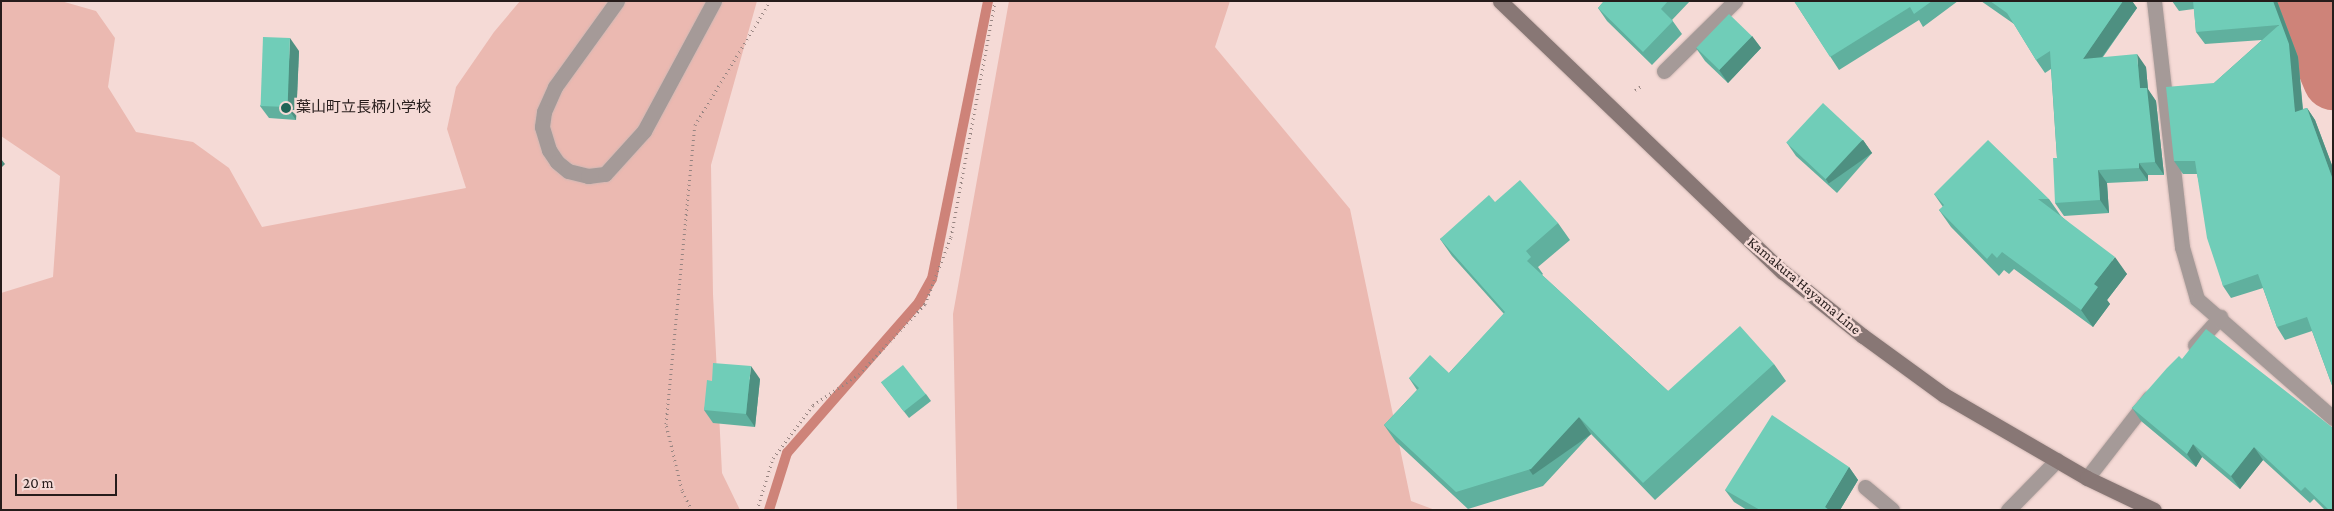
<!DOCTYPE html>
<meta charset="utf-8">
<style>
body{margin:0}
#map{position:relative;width:2334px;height:511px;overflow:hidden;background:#f5dad6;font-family:"Crimson Pro","Noto Sans JP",serif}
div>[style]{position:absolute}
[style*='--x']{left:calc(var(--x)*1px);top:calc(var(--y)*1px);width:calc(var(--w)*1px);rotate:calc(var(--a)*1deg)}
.green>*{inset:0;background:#ebb9b1}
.stream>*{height:10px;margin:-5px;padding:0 5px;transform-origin:5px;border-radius:5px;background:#ce8379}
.river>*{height:61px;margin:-30.5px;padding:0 30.5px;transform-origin:30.5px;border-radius:30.5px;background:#ce8379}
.path>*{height:3px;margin-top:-1.5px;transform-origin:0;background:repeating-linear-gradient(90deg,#988582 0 1px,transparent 0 5px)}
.roads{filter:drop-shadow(0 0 1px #d0b8b4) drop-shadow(0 0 1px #d0b8b4)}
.lane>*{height:15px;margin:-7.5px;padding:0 7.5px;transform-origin:7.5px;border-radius:7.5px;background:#a59a98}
.street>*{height:15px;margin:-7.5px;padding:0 7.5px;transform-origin:7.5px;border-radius:7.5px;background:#a59a98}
.secondary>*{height:15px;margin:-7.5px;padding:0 7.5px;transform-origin:7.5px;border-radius:7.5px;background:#887775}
.wall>*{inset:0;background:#60b09e}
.shaded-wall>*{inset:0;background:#4e9081;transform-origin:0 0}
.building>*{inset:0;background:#70cdb8;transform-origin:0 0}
.dots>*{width:14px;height:14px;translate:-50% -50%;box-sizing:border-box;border:2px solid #f5dad6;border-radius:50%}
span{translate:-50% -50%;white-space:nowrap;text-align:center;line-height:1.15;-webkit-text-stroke:5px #f5dad6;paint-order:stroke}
.poi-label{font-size:15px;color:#261c1b}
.left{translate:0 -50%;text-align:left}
.street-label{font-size:15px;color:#261c1b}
.frame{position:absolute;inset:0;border:2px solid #261c1b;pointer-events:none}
.scale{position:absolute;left:15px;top:474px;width:102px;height:22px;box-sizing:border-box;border:2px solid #261c1b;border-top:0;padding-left:6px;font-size:15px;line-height:18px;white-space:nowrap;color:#261c1b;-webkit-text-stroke:4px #f5dad6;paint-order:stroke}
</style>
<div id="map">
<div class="green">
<div style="clip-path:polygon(1px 1px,61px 1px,96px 11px,115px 38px,108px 87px,136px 132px,193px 142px,229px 168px,262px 227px,466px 188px,447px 129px,456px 87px,494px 32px,520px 1px,757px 1px,711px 165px,713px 294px,722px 473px,740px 510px,1px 510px,1px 293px,53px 277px,60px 176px,1px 136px)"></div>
<div style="clip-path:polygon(1009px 1px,1230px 1px,1215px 47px,1350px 209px,1411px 501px,1435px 510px,957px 510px,953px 314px)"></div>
</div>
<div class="stream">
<div style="--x:769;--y:510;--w:60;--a:-72.5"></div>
<div style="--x:787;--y:453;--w:201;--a:-48.8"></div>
<div style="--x:919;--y:302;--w:26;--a:-61"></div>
<div style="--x:932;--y:279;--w:284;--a:-78.6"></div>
</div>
<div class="river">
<div style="--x:2300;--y:1;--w:85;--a:67.1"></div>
</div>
<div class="path">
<div style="--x:1635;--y:90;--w:9;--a:-32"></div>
<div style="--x:692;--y:510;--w:22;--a:-117"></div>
<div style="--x:682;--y:490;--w:68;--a:-103.6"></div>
<div style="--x:666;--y:424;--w:300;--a:-84.5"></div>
<div style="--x:695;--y:125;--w:145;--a:-58.8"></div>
<div style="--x:757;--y:510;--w:54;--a:-72.9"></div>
<div style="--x:773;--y:458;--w:66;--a:-53"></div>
<div style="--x:813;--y:405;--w:55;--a:-34"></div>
<div style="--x:859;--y:374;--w:96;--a:-46.7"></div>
<div style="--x:925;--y:304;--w:72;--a:-68.8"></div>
<div style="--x:951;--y:237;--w:240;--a:-79.4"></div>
</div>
<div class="roads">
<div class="lane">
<div style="--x:2195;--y:345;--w:38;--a:-48"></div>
<div style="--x:2087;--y:478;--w:101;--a:-52.2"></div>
<div style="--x:1865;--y:487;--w:35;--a:40"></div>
<div style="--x:2008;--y:510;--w:70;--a:-45.6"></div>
</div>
<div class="street">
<div style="--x:617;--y:1;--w:106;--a:125.8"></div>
<div style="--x:555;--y:87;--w:27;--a:114"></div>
<div style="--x:544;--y:112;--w:15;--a:98"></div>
<div style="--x:542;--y:127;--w:24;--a:73"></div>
<div style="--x:549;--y:150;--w:14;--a:56"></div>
<div style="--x:557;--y:162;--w:14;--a:39"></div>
<div style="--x:568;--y:171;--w:21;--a:14"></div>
<div style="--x:588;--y:176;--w:17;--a:-7"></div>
<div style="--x:605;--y:174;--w:58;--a:-47.8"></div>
<div style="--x:644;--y:131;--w:148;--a:-61.7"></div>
<div style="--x:2154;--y:1;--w:248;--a:83.5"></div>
<div style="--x:2182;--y:247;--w:54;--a:73.9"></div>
<div style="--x:2197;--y:299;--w:181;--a:41.2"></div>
<div style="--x:1664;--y:71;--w:100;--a:-44.6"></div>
</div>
<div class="secondary">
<div style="--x:1500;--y:1;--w:392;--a:43.8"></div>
<div style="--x:1783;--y:272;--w:102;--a:38.7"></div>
<div style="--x:1863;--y:336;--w:100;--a:36.1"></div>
<div style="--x:1944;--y:395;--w:165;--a:30.1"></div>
<div style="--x:2087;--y:478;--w:74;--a:25.5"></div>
</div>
</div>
<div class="wall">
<div style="clip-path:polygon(1604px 1px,1690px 1px,1672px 20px,1682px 34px,1652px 65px,1607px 21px,1598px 8px)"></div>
<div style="clip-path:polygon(1794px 1px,1958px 1px,1923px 27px,1919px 20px,1839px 70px)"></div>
<div style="clip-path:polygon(1981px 1px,2132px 1px,2137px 8px,2103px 57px,2146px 67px,2148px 90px,2156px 101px,2164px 175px,2148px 175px,2148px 181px,2107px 183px,2109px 213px,2064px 216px,2055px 203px,2057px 158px,2051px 69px,2045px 73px,2036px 60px,2014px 24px)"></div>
<div style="clip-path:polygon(2172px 1px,2277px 1px,2298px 57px,2303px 109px,2307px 108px,2315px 120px,2333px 168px,2333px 388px,2312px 331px,2285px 340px,2277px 327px,2263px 288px,2231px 298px,2223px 286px,2197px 174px,2183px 174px,2174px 161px,2214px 83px,2262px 40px,2205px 44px,2196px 32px,2194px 9px,2179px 11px)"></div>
<div style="clip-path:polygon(1752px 36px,1761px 48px,1728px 83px,1705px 61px,1696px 48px)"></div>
<div style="clip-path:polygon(299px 51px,296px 120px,269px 118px,260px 106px)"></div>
<div style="clip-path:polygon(1863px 140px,1872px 153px,1837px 193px,1796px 156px,1787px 143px)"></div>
<div style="clip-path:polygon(1934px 194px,2049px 199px,2061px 216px,2127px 274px,2107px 300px,2110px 304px,2093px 327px,2014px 269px,2009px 274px,2004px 270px,1999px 276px,1951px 227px,1939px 210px,1943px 207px)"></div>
<div style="clip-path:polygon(1495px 202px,1558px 223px,1570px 240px,1538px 267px,1543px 274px,1542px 275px,1668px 391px,1774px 364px,1786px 381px,1655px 500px,1591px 434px,1543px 486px,1468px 509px,1396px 442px,1384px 425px,1417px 390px,1409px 378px,1449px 373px,1504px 314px,1452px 256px,1440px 239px)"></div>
<div style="clip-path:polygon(2182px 359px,2333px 428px,2333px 510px,2325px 510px,2314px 499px,2310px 503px,2263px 460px,2240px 489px,2202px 457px,2196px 467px,2141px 421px,2132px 408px)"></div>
<div style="clip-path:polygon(760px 379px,755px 427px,713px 423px,704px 410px,712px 381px)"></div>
<div style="clip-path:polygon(881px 382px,926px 394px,931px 401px,909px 418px)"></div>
<div style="clip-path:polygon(1849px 467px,1858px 480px,1840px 510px,1747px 510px,1734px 502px,1725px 490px)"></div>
</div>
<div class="shaded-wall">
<div style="clip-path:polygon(2123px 1px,2132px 1px,2137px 8px,2092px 71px,2083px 59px)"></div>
<div style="clip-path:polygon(2273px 1px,2277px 1px,2298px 57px,2304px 124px,2295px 112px)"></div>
<div style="clip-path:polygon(1752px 36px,1761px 48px,1728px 83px,1719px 70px)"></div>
<div style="clip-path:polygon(290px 38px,299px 51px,296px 120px,287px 107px)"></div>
<div style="clip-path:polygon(2137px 54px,2146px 67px,2148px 89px,2156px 101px,2164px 175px,2155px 162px,2140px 88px)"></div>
<div style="clip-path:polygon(2307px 108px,2315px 120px,2333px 168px,2333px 180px)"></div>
<div style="left:1863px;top:140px;width:16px;height:53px;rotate:55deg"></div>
<div style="clip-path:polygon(1px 159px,5px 164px,1px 168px)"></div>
<div style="clip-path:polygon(2139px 163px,2148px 175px,2148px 181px,2139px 168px)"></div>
<div style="clip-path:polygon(2098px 170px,2107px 183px,2109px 213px,2100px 200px)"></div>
<div style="clip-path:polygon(2115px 257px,2127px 274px,2107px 300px,2110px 304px,2093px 327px,2081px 310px,2094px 284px)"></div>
<div style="clip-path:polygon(751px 366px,760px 379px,755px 427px,746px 414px)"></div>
<div style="left:1579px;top:417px;width:21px;height:71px;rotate:55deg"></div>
<div style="clip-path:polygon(2193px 444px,2202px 457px,2196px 467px,2187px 454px)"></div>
<div style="clip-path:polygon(2254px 447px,2263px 460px,2240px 489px,2231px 476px)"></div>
<div style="clip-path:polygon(1849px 467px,1858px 480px,1840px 510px,1826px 510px,1825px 507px)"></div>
</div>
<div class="building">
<div style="clip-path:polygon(1604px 1px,1668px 1px,1661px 9px,1673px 21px,1643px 52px,1598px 8px)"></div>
<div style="clip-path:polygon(1794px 1px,1932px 1px,1914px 14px,1910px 7px,1830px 57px)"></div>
<div style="clip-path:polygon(1990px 1px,2123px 1px,2083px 59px,2137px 54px,2140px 88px,2147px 88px,2155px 162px,2139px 163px,2139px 168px,2098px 170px,2100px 200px,2055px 203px,2053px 158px,2057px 158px,2050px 51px,2036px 60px,2007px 13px)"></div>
<div style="clip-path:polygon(2193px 1px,2273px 1px,2289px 44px,2295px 112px,2307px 108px,2333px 180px,2333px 388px,2307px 317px,2277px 327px,2258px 274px,2223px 286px,2207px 238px,2195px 161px,2174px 161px,2166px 87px,2214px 83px,2279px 25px,2196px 32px)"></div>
<div style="left:1729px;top:14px;width:32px;height:47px;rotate:44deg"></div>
<div style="left:263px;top:37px;width:27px;height:69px;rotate:2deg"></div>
<div style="left:1823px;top:103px;width:54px;height:54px;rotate:43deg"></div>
<div style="clip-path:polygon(1988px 140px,2049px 199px,2038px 199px,2115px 257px,2094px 284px,2098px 287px,2081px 310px,2002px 252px,1997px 258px,1992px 253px,1987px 259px,1939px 210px,1944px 205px,1934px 194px)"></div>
<div style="clip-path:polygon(1520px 180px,1558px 223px,1526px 251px,1531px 257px,1527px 261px,1668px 391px,1740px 326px,1774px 364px,1643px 483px,1579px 417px,1531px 469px,1456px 492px,1384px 425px,1419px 388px,1409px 378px,1430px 355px,1449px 373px,1505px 312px,1440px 239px,1489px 195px,1495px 202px)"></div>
<div style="clip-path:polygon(2206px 329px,2333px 428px,2333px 509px,2332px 510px,2329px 510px,2305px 487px,2301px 491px,2254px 447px,2231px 476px,2193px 444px,2187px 454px,2132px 408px,2167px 368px,2179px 356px,2182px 359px)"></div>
<div style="clip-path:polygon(713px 363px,751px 366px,746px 414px,704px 410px,707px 380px,712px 381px)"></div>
<div style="left:903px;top:365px;width:37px;height:28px;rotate:52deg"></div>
<div style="clip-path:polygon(1772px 415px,1849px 467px,1825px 507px,1829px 510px,1760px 510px,1725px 490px)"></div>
</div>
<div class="dots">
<div style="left:286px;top:108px;background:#1e6456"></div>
</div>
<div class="poi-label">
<span class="left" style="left:296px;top:108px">葉山町立長柄小学校</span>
</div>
<div class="street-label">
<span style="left:1804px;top:286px;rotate:40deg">Kamakura Hayama Line</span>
</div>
<div class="frame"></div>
<div class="scale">20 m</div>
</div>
